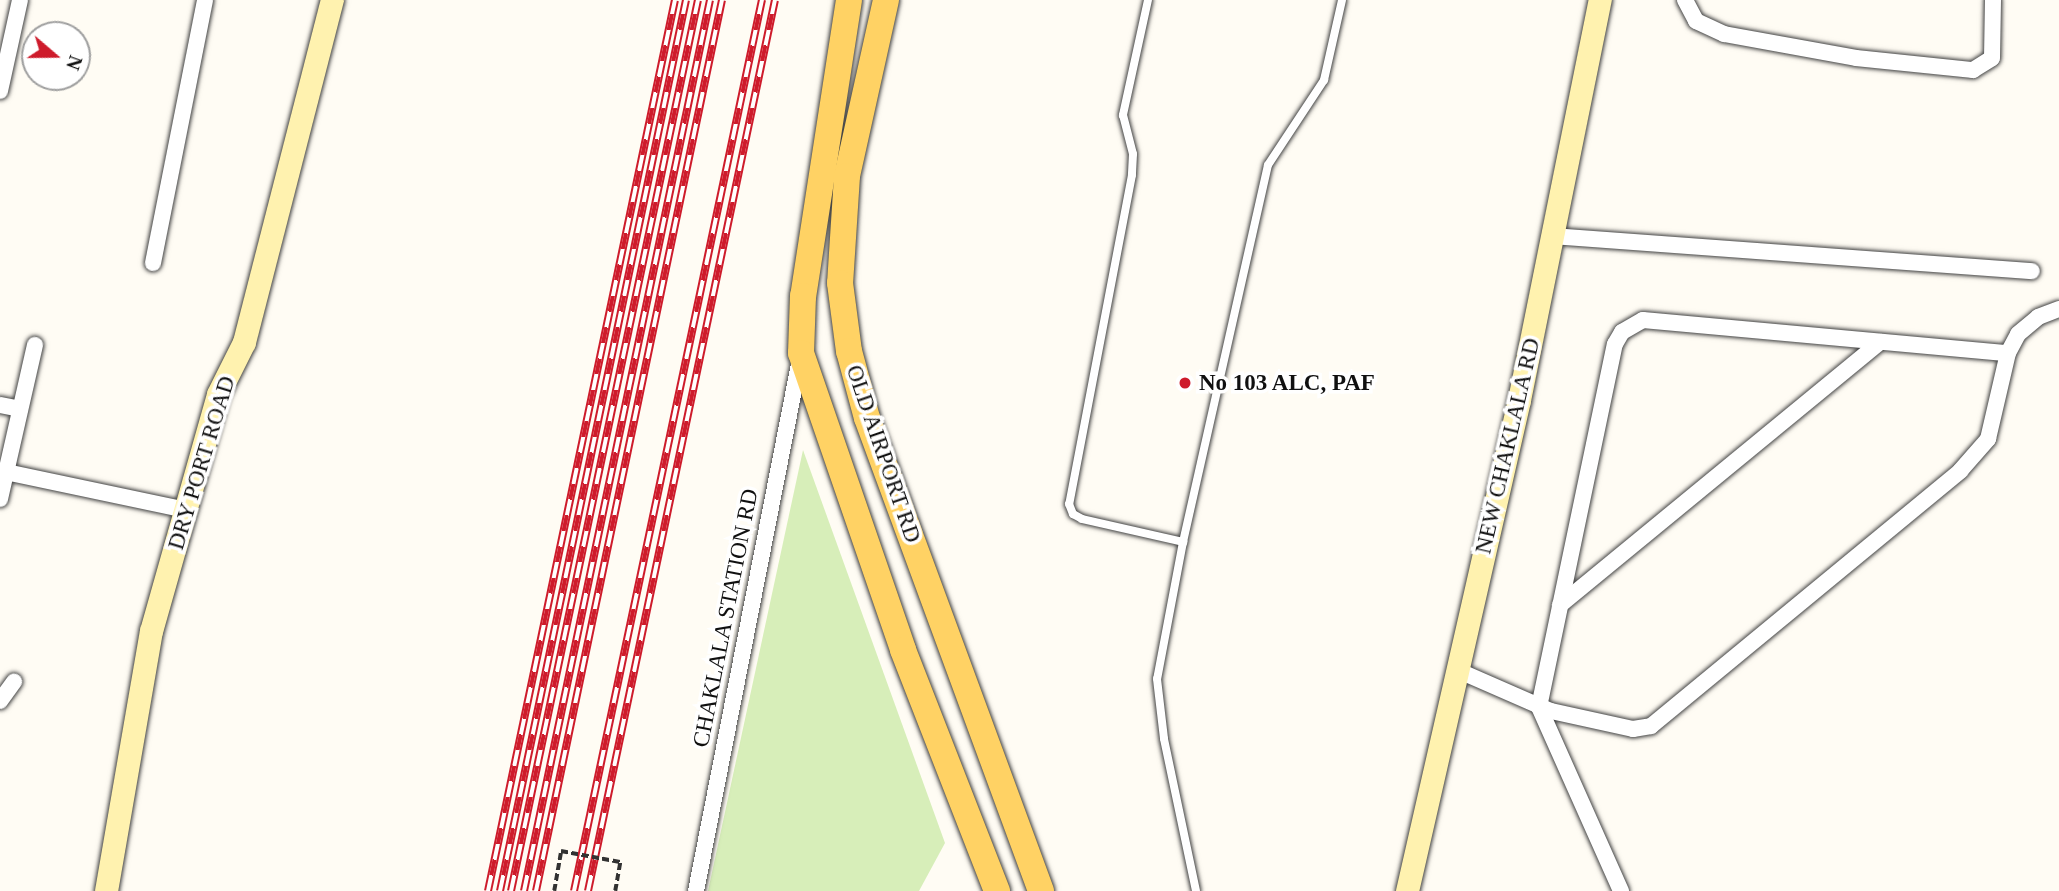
<!DOCTYPE html>
<style>
body{margin:0}
#map{position:relative;width:2059px;height:891px;overflow:hidden;background:#fffcf4;font-family:"Times New Roman",serif}
div>[style]{position:absolute}
[style*='--x']{left:calc(var(--x)*1px);top:calc(var(--y)*1px);width:calc(var(--w)*1px);rotate:calc(var(--a)*1deg)}
.green>*{inset:0;background:#d7eeb9}
.path>*{height:3.5px;margin-top:-1.75px;transform-origin:0;background:repeating-linear-gradient(90deg,#323232 0 7px,transparent 0 10.5px)}
.roads{filter:drop-shadow(0 0 2px #434343) drop-shadow(0 0 2px #434343)}
.lane>*{height:8px;margin:-4px;padding:0 4px;transform-origin:4px;border-radius:4px;background:#fff}
.street>*{height:16px;margin:-8px;padding:0 8px;transform-origin:8px;border-radius:8px;background:#fff}
.secondary>*{height:23px;margin:-11.5px;padding:0 11.5px;transform-origin:11.5px;border-radius:11.5px;background:#fff2af}
.primary>*{height:26px;margin:-13px;padding:0 13px;transform-origin:13px;border-radius:13px;background:#ffd264}
.rail>*{height:8px;margin-top:-4px;transform-origin:0;background:repeating-linear-gradient(90deg,#fff 0 16px,#ce1b2b 0 32px);box-sizing:border-box;border-block:2px solid #ce1b2b}
.path-bridge>*{height:3.5px;margin-top:-1.75px;transform-origin:0;background:repeating-linear-gradient(90deg,#323232 0 7px,transparent 0 10.5px)}
.dots>*{width:19px;height:19px;translate:-50% -50%;box-sizing:border-box;border:4px solid #fff;border-radius:50%}
span{translate:-50% -50%;white-space:nowrap;text-align:center;line-height:1.15;-webkit-text-stroke:7px #fff;paint-order:stroke}
.poi-label{font-size:23px;color:#101010;font-weight:700}
.left{translate:0 -50%;text-align:left}
.street-label{font-size:23px;color:#101010}
.north{position:absolute;left:21px;top:21px;width:70px;height:70px;box-sizing:border-box;background:#fff;border:2px solid #9f9f9f;border-radius:50%;rotate:110deg;font-size:19px;font-weight:700;line-height:28px;text-align:center;color:#101010}
.north::after{content:'';display:block;margin:auto;width:24px;height:32px;background:#ce1b2b;clip-path:polygon(50% 0,100% 100%,50% 72%,0 100%)}
</style>
<div id="map">
<div class="green">
<div style="clip-path:polygon(803px 450px,945px 843px,919px 891px,708px 891px)"></div>
</div>
<div class="path">
<div style="--x:554;--y:891;--w:41;--a:-80.1"></div>
<div style="--x:615;--y:891;--w:29;--a:-80"></div>
</div>
<div class="roads">
<div class="lane">
<div style="--x:1148;--y:0;--w:118;--a:102.3"></div>
<div style="--x:1123;--y:115;--w:40;--a:75.6"></div>
<div style="--x:1133;--y:154;--w:21;--a:93"></div>
<div style="--x:1132;--y:175;--w:335;--a:100.8"></div>
<div style="--x:1069;--y:504;--w:11;--a:68"></div>
<div style="--x:1073;--y:514;--w:10;--a:29"></div>
<div style="--x:1082;--y:519;--w:104;--a:12.8"></div>
<div style="--x:1183;--y:542;--w:139;--a:100.7"></div>
<div style="--x:1157;--y:679;--w:60;--a:83.3"></div>
<div style="--x:1164;--y:739;--w:155;--a:78.1"></div>
<div style="--x:1183;--y:542;--w:386;--a:-77.3"></div>
<div style="--x:1268;--y:165;--w:102;--a:-56.6"></div>
<div style="--x:1324;--y:80;--w:82;--a:-77.3"></div>
</div>
<div class="street">
<div style="--x:1685;--y:0;--w:24;--a:62"></div>
<div style="--x:1696;--y:21;--w:31;--a:25"></div>
<div style="--x:1724;--y:34;--w:134;--a:10.3"></div>
<div style="--x:1856;--y:58;--w:118;--a:5.9"></div>
<div style="--x:1973;--y:70;--w:22;--a:-32"></div>
<div style="--x:1992;--y:58;--w:58;--a:-89"></div>
<div style="--x:0;--y:91;--w:93;--a:-77.6"></div>
<div style="--x:1553;--y:236;--w:480;--a:4.2"></div>
<div style="--x:153;--y:263;--w:268;--a:-78.8"></div>
<div style="--x:0;--y:405;--w:20;--a:11"></div>
<div style="--x:6;--y:472;--w:184;--a:11.9"></div>
<div style="--x:0;--y:499;--w:158;--a:-77.2"></div>
<div style="--x:1560;--y:605;--w:414;--a:-39.4"></div>
<div style="--x:1457;--y:670;--w:103;--a:23.6"></div>
<div style="--x:1551;--y:711;--w:84;--a:12.4"></div>
<div style="--x:1633;--y:729;--w:18;--a:-9"></div>
<div style="--x:1651;--y:726;--w:401;--a:-39.5"></div>
<div style="--x:1960;--y:471;--w:43;--a:-48.8"></div>
<div style="--x:1988;--y:439;--w:88;--a:-76.9"></div>
<div style="--x:2008;--y:353;--w:21;--a:-62"></div>
<div style="--x:2018;--y:334;--w:26;--a:-40"></div>
<div style="--x:2038;--y:317;--w:22;--a:-21"></div>
<div style="--x:0;--y:701;--w:24;--a:-54"></div>
<div style="--x:696;--y:891;--w:542;--a:-78.94"></div>
<div style="--x:1621;--y:891;--w:201;--a:-114"></div>
<div style="--x:1539;--y:707;--w:371;--a:-78.2"></div>
<div style="--x:1615;--y:344;--w:14;--a:-60"></div>
<div style="--x:1622;--y:332;--w:24;--a:-30"></div>
<div style="--x:1643;--y:320;--w:366;--a:5.2"></div>
</div>
<div class="secondary">
<div style="--x:106;--y:891;--w:264;--a:-80.2"></div>
<div style="--x:151;--y:631;--w:246;--a:-74.2"></div>
<div style="--x:218;--y:394;--w:58;--a:-63.4"></div>
<div style="--x:244;--y:342;--w:353;--a:-75.6"></div>
<div style="--x:1407;--y:891;--w:504;--a:-77.15"></div>
<div style="--x:1519;--y:400;--w:408;--a:-78.6"></div>
</div>
<div class="primary">
<div style="--x:849;--y:0;--w:300;--a:98.8"></div>
<div style="--x:803;--y:296;--w:57;--a:92"></div>
<div style="--x:801;--y:353;--w:314;--a:71"></div>
<div style="--x:903;--y:650;--w:259;--a:68.7"></div>
<div style="--x:886;--y:0;--w:180;--a:102.5"></div>
<div style="--x:847;--y:176;--w:107;--a:93.7"></div>
<div style="--x:840;--y:283;--w:69;--a:82.5"></div>
<div style="--x:849;--y:351;--w:69;--a:75"></div>
<div style="--x:867;--y:418;--w:504;--a:69.8"></div>
</div>
</div>
<div class="rail">
<div style="--x:488;--y:891;--w:910;--a:-78.15"></div>
<div style="--x:500;--y:891;--w:910;--a:-78.21"></div>
<div style="--x:511;--y:891;--w:910;--a:-78.15"></div>
<div style="--x:524;--y:891;--w:910;--a:-78.21"></div>
<div style="--x:536;--y:891;--w:910;--a:-78.21"></div>
<div style="--x:574;--y:891;--w:911;--a:-78.09"></div>
<div style="--x:588;--y:891;--w:910;--a:-78.15"></div>
</div>
<div class="path-bridge">
<div style="--x:561;--y:851;--w:60;--a:10.6"></div>
</div>
<div class="dots">
<div style="left:1185px;top:383px;background:#ce1b2b"></div>
</div>
<div class="poi-label">
<span class="left" style="left:1199px;top:383px">No 103 ALC, PAF</span>
</div>
<div class="street-label">
<span style="left:1508px;top:446px;rotate:-77deg">NEW CHAKLALA RD</span>
<span style="left:883px;top:454px;rotate:71deg">OLD AIRPORT RD</span>
<span style="left:202px;top:463px;rotate:-73deg">DRY PORT ROAD</span>
<span style="left:726px;top:618px;rotate:-79deg">CHAKLALA STATION RD</span>
</div>
<div class="north">N</div>
</div>
